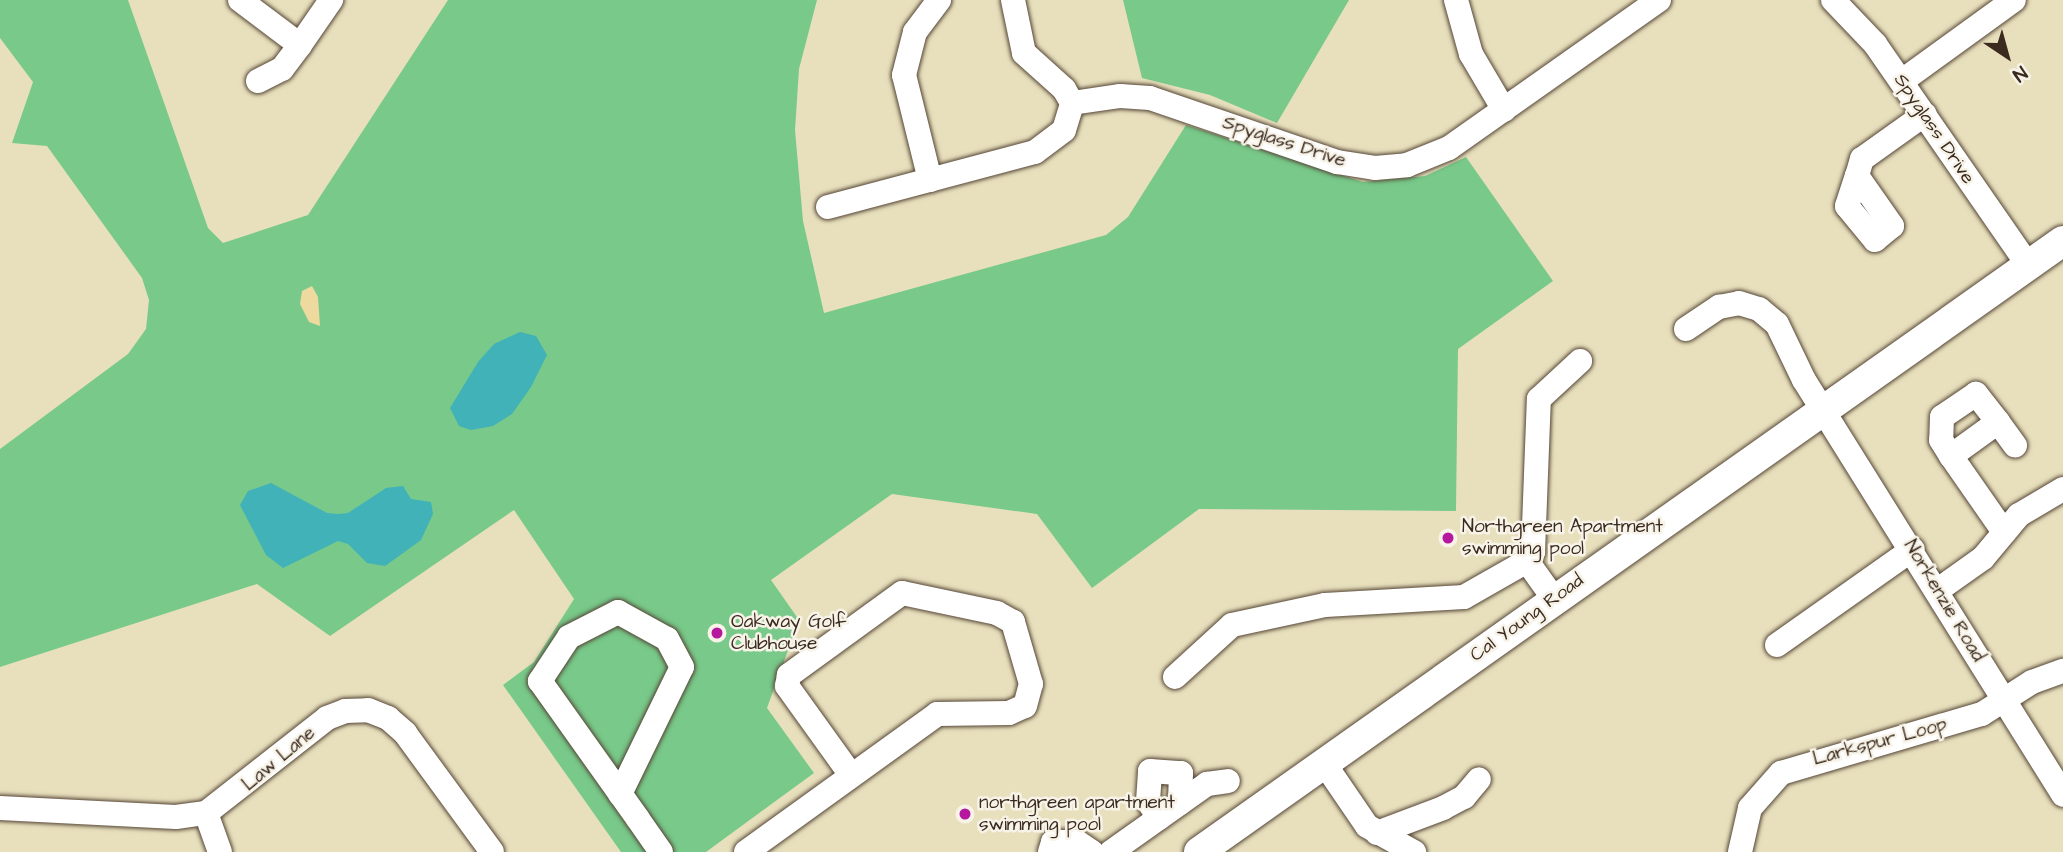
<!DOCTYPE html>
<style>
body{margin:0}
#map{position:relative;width:2063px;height:852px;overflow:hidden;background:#e8e0bd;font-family:"Architects Daughter",sans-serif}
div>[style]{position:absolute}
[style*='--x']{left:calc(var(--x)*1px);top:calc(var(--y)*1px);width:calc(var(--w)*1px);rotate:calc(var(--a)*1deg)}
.green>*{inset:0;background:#78c98a}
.sand>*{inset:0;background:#eeda9e}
.water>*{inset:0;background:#41b2b8}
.roads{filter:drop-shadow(0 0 2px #554536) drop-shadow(0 0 2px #554536)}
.minor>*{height:24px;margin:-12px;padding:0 12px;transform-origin:12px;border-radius:12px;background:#fff}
.major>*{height:30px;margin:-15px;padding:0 15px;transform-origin:15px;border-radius:15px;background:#fff}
.dots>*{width:19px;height:19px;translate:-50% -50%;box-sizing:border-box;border:4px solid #f7f3e8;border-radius:50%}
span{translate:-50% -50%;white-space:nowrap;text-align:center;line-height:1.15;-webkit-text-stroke:5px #f7f3e8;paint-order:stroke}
.street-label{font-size:19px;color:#3b2a1e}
.poi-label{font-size:19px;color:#3b2a1e}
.left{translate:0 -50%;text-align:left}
.north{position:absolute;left:1972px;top:21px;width:70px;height:70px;-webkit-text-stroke:5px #f7f3e8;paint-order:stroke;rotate:144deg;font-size:19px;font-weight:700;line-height:28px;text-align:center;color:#3b2a1e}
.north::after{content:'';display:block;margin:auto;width:24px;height:32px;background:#3b2a1e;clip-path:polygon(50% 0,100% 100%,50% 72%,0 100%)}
</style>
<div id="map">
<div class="green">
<div style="clip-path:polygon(0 0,128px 0,208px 228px,223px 243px,308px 215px,448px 0,817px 0,799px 69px,795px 130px,803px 221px,824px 313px,1106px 235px,1128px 217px,1186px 125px,1363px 182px,1425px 176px,1466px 157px,1553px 281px,1458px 349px,1456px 511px,1199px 509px,1092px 588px,1037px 514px,892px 494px,771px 580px,799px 620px,767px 708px,814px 773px,706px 852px,621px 852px,503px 685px,534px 662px,574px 599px,514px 510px,330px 636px,257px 584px,0 667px,0 449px,128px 354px,146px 329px,149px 300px,142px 278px,47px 146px,12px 143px,33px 82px,0 38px)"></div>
<div style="clip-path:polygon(1123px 0,1349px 0,1277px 123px,1210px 95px,1142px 78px)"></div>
</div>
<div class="sand">
<div style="clip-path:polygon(312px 286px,318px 297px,320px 326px,309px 322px,300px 304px,302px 291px)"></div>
</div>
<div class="water">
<div style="clip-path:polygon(520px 332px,536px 336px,547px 355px,531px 387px,512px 414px,493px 426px,471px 430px,459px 426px,450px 408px,478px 362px,494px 344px)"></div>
<div style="clip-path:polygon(271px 483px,327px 513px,338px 514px,348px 513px,386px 488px,403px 486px,411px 499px,431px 502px,433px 514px,421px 540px,385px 566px,367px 563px,348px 544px,338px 541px,283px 568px,266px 555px,240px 505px,248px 491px)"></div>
</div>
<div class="roads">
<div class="minor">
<div style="--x:240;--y:0;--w:75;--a:36.9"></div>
<div style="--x:300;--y:45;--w:55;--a:-55.4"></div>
<div style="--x:1013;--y:0;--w:54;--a:78.3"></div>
<div style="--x:1024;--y:53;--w:54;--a:42"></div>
<div style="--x:1064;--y:89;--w:16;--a:60"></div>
<div style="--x:1072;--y:103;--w:49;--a:-8.3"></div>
<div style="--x:1120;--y:96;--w:30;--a:4"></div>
<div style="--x:1150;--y:98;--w:198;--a:18.9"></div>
<div style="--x:1337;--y:162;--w:38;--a:9"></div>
<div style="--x:1375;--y:168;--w:32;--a:-5"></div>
<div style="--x:1407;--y:165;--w:45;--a:-22"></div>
<div style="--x:1449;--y:148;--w:257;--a:-35.2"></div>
<div style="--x:1456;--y:0;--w:56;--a:74.5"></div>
<div style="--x:1471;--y:54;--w:65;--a:59.5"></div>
<div style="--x:1833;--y:0;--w:61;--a:46.3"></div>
<div style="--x:1875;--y:44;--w:269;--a:55.3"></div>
<div style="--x:258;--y:81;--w:27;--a:-27"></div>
<div style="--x:282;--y:69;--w:30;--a:-53"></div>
<div style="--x:1902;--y:81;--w:138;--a:-35.9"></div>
<div style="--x:1857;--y:176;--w:61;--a:55"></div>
<div style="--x:1892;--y:226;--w:22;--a:141"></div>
<div style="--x:1875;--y:240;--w:44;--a:-129.5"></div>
<div style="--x:1847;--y:206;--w:32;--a:-72"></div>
<div style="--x:1857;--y:176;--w:18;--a:-74"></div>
<div style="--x:1862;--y:159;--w:77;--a:-35.5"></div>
<div style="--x:930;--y:180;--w:108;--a:-103.9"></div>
<div style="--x:904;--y:75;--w:44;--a:-75.7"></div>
<div style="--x:915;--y:32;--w:40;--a:-53"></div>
<div style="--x:828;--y:207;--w:214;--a:-14.9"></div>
<div style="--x:1035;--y:152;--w:36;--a:-37"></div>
<div style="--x:1064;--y:130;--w:28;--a:-73"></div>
<div style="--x:1686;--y:329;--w:40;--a:-34"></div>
<div style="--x:1719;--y:307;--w:20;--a:-11"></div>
<div style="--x:1739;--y:303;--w:21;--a:17"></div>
<div style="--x:1759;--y:309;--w:23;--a:40"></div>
<div style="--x:1777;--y:324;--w:62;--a:64.3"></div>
<div style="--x:1804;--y:380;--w:489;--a:58"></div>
<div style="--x:1998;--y:422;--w:29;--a:54"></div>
<div style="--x:1951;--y:456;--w:58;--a:-35.9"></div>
<div style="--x:1998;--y:422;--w:36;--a:-128"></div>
<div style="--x:1976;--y:394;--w:41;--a:145.9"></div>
<div style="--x:1942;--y:417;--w:23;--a:92"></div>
<div style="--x:1941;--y:440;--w:19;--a:58"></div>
<div style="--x:1951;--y:456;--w:93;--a:55.1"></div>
<div style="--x:1938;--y:590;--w:55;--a:-35.4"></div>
<div style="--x:1983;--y:558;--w:56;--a:-50.1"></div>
<div style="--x:2019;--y:515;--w:51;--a:-30.6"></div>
<div style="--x:1554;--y:599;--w:47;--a:-125.4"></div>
<div style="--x:1527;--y:561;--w:11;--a:-56"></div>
<div style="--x:1533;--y:552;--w:153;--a:-87.8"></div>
<div style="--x:1539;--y:399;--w:56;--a:-42.8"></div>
<div style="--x:1777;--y:645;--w:166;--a:-35.2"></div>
<div style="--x:1175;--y:677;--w:77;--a:-42.4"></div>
<div style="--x:1232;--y:625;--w:95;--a:-12.1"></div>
<div style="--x:1325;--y:605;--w:139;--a:-3.3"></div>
<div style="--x:1464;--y:597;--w:73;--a:-29.7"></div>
<div style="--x:1324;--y:763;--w:76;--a:55.7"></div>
<div style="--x:1367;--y:826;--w:54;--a:29"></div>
<div style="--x:620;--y:794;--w:141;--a:-64"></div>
<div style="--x:682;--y:667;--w:32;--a:-118"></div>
<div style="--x:667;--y:639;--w:56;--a:-151.1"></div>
<div style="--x:618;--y:612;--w:55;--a:153"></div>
<div style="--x:569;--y:637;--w:53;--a:123.4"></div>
<div style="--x:540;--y:681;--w:169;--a:54.6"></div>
<div style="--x:638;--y:819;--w:40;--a:55.1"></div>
<div style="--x:0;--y:808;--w:176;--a:2.9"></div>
<div style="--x:176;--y:817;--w:30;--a:-8"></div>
<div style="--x:206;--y:813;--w:154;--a:-38.1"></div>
<div style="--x:327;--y:718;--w:19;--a:-21"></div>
<div style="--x:345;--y:711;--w:23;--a:-2"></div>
<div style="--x:368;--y:710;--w:22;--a:22"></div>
<div style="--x:388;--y:718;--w:23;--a:41"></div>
<div style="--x:405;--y:733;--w:147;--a:53.8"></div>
<div style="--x:206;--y:813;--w:41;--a:70.3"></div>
<div style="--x:1159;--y:818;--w:20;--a:-123"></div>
<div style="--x:1148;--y:801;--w:30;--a:-86"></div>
<div style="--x:1150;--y:771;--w:31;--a:4"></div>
<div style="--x:1181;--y:773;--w:30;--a:92"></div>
<div style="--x:1377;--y:833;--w:71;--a:-20.7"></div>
<div style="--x:1443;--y:808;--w:24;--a:-28"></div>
<div style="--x:1464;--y:797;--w:23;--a:-50"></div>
<div style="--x:746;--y:852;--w:236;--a:-35.8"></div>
<div style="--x:937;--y:714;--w:72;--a:-0.8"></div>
<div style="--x:1009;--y:713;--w:17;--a:-24"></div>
<div style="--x:1025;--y:706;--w:23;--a:-75"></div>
<div style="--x:1031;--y:684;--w:65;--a:-106.2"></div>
<div style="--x:1013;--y:622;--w:18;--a:-151"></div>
<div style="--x:997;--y:613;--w:97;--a:-168.1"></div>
<div style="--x:902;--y:593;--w:140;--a:144"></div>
<div style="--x:789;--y:675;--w:11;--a:100"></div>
<div style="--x:787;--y:686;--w:110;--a:54.3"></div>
<div style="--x:1050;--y:852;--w:10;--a:-73"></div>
<div style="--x:1053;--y:842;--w:24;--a:0"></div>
<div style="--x:1077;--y:842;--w:18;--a:34"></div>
<div style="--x:1111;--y:852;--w:118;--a:-35.3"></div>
<div style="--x:1207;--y:784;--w:21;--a:-8"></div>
<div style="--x:1740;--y:852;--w:45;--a:-77.2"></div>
<div style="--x:1750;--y:808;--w:47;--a:-48.5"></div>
<div style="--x:1781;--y:773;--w:209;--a:-16.4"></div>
<div style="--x:1982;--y:714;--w:59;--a:-32.6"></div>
<div style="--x:2032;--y:682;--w:33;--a:-20"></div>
</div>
<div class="major">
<div style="--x:1199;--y:852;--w:1058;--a:-35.27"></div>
</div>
</div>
<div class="dots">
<div style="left:1448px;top:538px;background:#b5179e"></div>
<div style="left:717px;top:633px;background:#b5179e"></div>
<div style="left:965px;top:814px;background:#b5179e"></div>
</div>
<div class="street-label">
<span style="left:1934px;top:129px;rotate:56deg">Spyglass Drive</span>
<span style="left:1284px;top:142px;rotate:18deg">Spyglass Drive</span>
<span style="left:1944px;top:601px;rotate:59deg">Norkenzie Road</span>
<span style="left:1527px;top:618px;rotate:-36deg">Cal Young Road</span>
<span style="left:1880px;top:742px;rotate:-15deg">Larkspur Loop</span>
<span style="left:279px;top:759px;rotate:-40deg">Law Lane</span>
</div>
<div class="poi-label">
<span class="left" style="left:1462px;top:538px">Northgreen Apartment<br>swimming pool</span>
<span class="left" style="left:731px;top:633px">Oakway Golf<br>Clubhouse</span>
<span class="left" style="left:979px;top:814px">northgreen apartment<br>swimming pool</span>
</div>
<div class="north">N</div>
</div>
